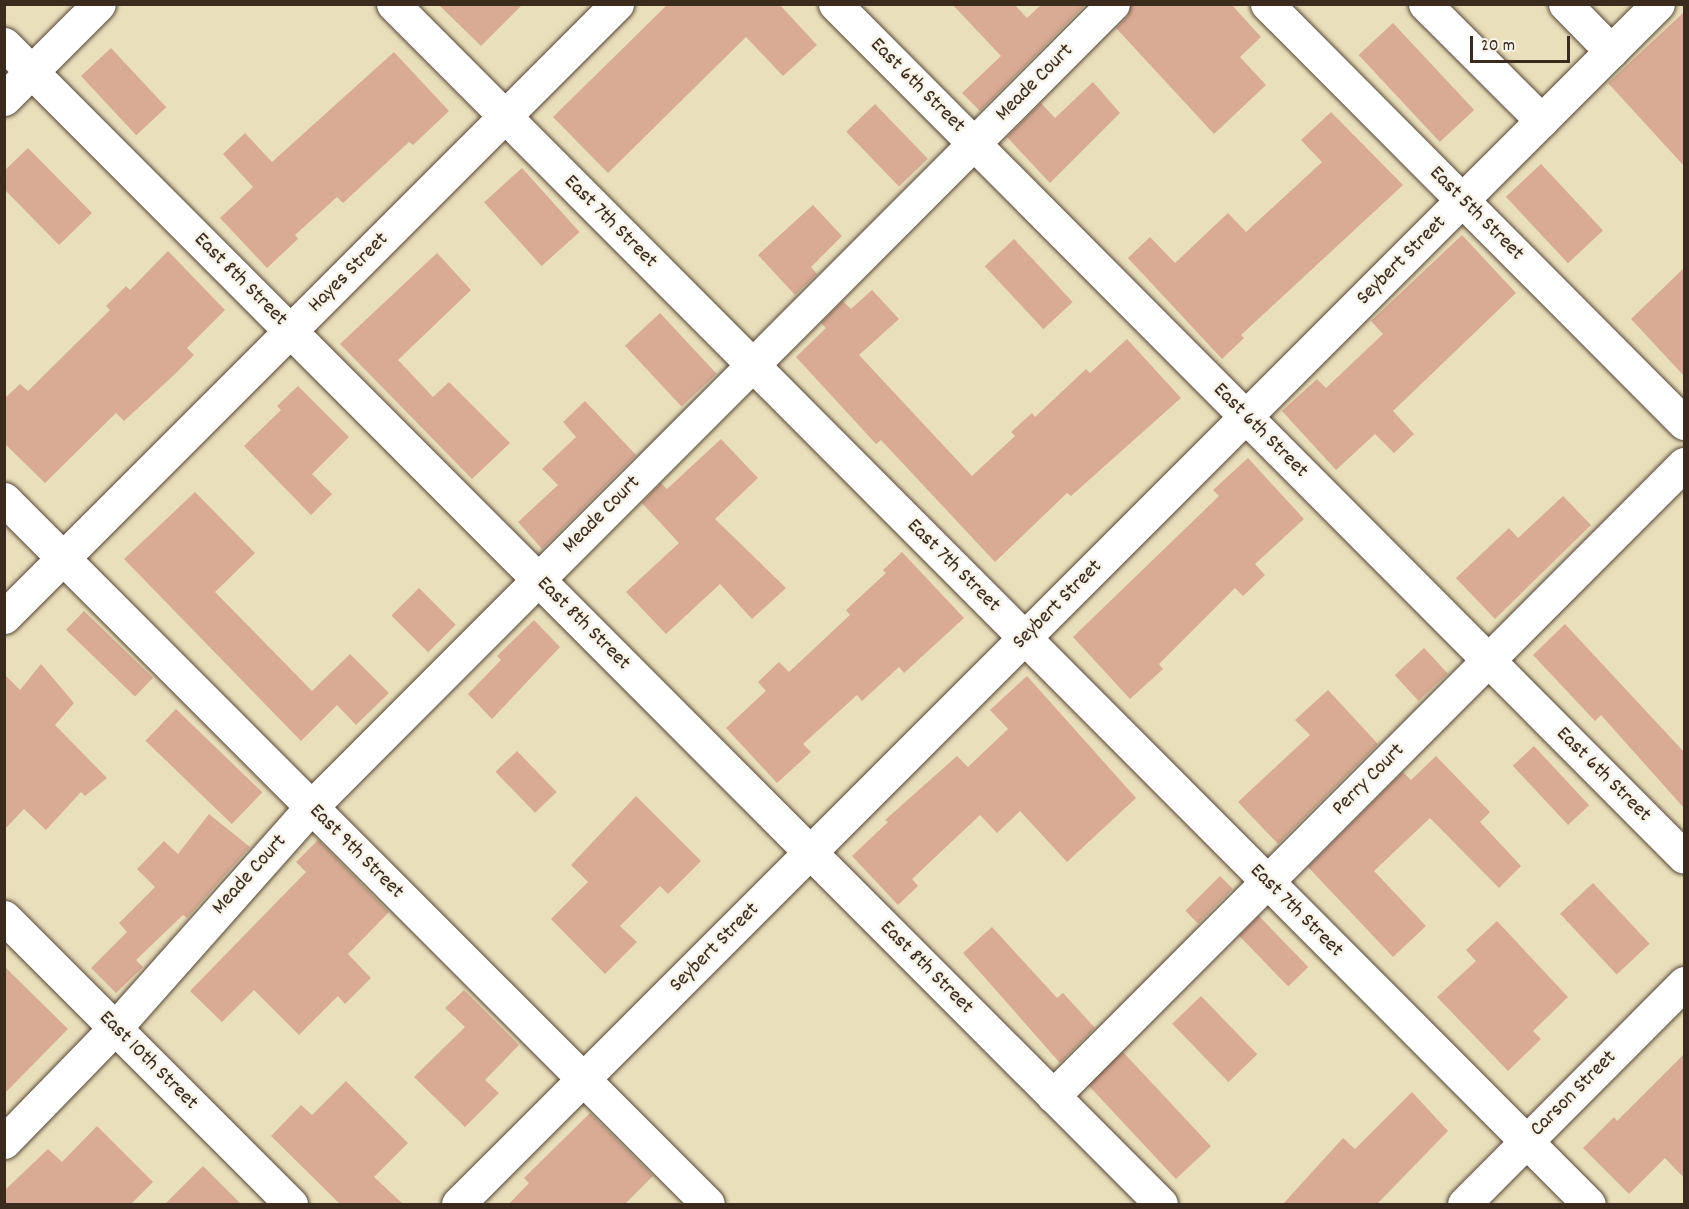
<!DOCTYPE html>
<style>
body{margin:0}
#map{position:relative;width:1689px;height:1209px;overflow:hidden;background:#e9dfbb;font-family:Dekko,sans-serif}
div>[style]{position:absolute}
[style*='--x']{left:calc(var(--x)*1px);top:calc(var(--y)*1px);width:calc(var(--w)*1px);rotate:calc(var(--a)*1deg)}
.building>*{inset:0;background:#d9ab94;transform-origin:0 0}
.roads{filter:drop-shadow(0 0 2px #554536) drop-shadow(0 0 2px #554536)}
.minor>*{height:33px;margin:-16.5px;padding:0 16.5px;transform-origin:16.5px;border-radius:16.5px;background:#fff}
span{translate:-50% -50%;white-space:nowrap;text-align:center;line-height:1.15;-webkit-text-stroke:5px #f7f3e8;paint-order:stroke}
.street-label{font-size:21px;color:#3b2a1e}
.frame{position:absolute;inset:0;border:6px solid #3b2a1e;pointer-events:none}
.scale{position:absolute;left:1470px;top:36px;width:100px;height:27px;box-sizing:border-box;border:3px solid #3b2a1e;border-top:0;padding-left:8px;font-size:18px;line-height:21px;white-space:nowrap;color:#3b2a1e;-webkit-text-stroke:4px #f7f3e8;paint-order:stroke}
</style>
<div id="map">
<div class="building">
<div style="clip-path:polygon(438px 4px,523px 4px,481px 46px)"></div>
<div style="clip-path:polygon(668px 4px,779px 4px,817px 45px,783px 76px,746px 37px,608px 173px,553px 117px)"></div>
<div style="clip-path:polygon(952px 4px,1014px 4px,1027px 18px,1042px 4px,1086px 4px,980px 111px,962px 93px,1001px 56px)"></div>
<div style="clip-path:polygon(1131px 4px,1231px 4px,1261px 37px,1240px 57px,1266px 85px,1214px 134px,1116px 28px,1127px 17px)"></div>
<div style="clip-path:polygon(1684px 12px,1684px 166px,1608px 83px)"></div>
<div style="left:1393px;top:23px;width:119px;height:47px;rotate:47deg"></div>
<div style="left:111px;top:48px;width:81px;height:41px;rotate:47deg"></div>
<div style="clip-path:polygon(394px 52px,449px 111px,413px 145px,409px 142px,343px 203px,337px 197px,295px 235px,298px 239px,267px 268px,220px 218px,253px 187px,223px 154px,245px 133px,272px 162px)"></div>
<div style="clip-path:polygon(1093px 82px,1120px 113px,1050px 183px,1007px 137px,1041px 103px,1055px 118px)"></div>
<div style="left:875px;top:104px;width:76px;height:40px;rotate:46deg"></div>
<div style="clip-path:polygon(1331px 112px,1403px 185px,1241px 335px,1244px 338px,1222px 359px,1128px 258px,1150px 237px,1175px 263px,1228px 213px,1246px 232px,1322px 162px,1301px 140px)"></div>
<div style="clip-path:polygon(28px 148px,92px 213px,59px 245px,4px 189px,4px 171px)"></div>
<div style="left:1541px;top:164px;width:91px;height:48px;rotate:47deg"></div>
<div style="left:522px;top:168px;width:86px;height:51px;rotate:48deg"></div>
<div style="clip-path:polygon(813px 205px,842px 236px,811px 267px,817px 274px,795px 295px,758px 255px)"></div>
<div style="clip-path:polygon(1462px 235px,1516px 293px,1393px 411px,1414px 434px,1394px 453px,1375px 434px,1336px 470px,1282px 411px,1317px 379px,1326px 388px,1383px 334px,1371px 321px)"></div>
<div style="left:1014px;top:239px;width:86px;height:40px;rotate:47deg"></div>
<div style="clip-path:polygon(168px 251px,225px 310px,187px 348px,194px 355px,174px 375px,124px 421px,116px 413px,45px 483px,4px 443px,4px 399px,20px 384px,28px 391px,110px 310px,106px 306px,126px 286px,130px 290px)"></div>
<div style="clip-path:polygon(437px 253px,471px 290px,398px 360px,433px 397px,449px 382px,510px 443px,472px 479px,340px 344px)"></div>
<div style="clip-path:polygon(1684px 268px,1684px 376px,1631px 319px)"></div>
<div style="clip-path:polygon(872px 290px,899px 319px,859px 355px,972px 476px,1015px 436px,1011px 432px,1032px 413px,1035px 417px,1086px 369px,1090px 373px,1127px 339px,1181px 398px,1071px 496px,1067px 493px,995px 562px,881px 440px,876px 444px,796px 357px,826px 328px,821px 323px,843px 301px,851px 309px)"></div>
<div style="left:660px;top:313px;width:83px;height:48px;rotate:47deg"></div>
<div style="clip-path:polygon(298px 386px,349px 437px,312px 474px,332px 494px,311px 515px,244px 446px,281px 410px,277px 406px)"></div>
<div style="clip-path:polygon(585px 401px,636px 455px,542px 549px,518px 522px,558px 485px,542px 469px,576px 437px,563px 422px)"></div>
<div style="clip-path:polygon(721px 439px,758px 478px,715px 519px,786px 588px,752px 619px,720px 584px,666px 634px,626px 592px,679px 543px,642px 503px,661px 483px,667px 489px)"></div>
<div style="clip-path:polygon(1248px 458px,1304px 519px,1255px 564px,1265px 575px,1243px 596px,1235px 588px,1159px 664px,1163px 669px,1130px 699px,1073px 637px,1219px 496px,1213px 490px)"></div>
<div style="clip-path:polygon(195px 492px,255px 553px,215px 592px,312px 691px,350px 654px,389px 693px,356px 725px,337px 705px,301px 741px,124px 559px)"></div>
<div style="clip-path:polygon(1563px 496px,1591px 525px,1495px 619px,1456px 578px,1509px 528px,1518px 538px)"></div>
<div style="clip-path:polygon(902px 552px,964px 618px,904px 673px,899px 667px,862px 701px,857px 695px,803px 744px,811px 752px,777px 783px,726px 728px,766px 691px,758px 682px,779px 662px,789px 672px,850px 615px,846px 610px,886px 573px,883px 570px)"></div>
<div style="left:419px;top:588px;width:52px;height:39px;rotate:45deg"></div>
<div style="left:84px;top:611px;width:96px;height:26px;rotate:44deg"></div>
<div style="clip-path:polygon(534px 620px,560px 647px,492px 719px,468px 694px,501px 660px,497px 656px)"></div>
<div style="clip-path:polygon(1565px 624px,1684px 752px,1684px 808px,1601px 715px,1595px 721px,1533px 655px)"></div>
<div style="left:1424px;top:648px;width:35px;height:40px;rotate:47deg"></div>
<div style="clip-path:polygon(41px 664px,74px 703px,55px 725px,107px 778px,85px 796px,81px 792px,46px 830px,24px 809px,4px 830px,4px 674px,20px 690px)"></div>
<div style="clip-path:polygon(1027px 676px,1136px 798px,1067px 862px,1020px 811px,997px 833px,980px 815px,912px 879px,918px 886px,898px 905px,852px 856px,888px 822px,885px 820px,957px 756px,968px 767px,1008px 729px,990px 710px)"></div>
<div style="clip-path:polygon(1328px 690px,1378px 744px,1278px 844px,1238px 802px,1310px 735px,1295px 720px)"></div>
<div style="left:176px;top:709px;width:120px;height:44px;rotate:44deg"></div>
<div style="left:1534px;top:746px;width:81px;height:29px;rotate:47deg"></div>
<div style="left:517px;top:751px;width:57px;height:30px;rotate:46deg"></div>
<div style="clip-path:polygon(1436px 756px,1490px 812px,1480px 822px,1521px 866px,1499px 888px,1430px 818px,1374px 871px,1426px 926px,1393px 957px,1308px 867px,1403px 772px,1411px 780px)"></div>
<div style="clip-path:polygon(636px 796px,701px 861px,668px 894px,660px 886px,620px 926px,637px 942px,605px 974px,551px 919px,588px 882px,571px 865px)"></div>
<div style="clip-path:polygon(209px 814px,250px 847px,187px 918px,183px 915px,136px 960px,143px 967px,116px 993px,91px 968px,127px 932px,119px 923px,155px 887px,137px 869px,164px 841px,178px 854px)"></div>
<div style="clip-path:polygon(318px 840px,389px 912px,348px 954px,371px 978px,345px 1004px,338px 996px,299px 1035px,254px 990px,222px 1022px,190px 991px,306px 872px,296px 862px)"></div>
<div style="left:1220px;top:876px;width:18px;height:49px;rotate:45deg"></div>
<div style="left:1593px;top:883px;width:83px;height:45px;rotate:47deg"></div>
<div style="left:1259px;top:916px;width:71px;height:28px;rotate:46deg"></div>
<div style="clip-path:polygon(1497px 921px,1568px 997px,1533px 1031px,1541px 1039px,1508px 1071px,1437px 997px,1476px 961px,1466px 950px)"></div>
<div style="clip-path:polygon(992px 927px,1057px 998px,1063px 993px,1095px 1028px,1060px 1063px,963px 953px)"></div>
<div style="clip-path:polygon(4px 966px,68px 1029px,4px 1094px)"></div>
<div style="clip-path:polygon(464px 990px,519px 1045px,485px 1080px,499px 1093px,465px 1127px,414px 1077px,465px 1027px,445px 1008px)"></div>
<div style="left:1201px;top:996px;width:81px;height:40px;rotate:46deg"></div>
<div style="left:1123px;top:1052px;width:129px;height:48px;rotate:47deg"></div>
<div style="clip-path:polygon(1684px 1054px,1684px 1178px,1665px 1158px,1629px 1194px,1583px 1148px,1614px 1117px,1617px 1121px)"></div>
<div style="clip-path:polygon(346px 1081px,408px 1143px,374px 1177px,403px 1204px,340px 1204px,271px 1136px,301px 1105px,312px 1115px)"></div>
<div style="clip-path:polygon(1412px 1092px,1448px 1131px,1377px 1204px,1283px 1204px,1343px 1138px,1355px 1149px)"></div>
<div style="clip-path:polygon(590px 1113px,653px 1176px,625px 1204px,509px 1204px,529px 1183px,524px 1178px)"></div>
<div style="clip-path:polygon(97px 1126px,153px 1182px,131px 1204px,4px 1204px,4px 1191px,48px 1149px,62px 1162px)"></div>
<div style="clip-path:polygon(203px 1166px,241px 1204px,165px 1204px)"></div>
</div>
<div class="roads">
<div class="minor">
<div style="--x:393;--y:4;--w:1694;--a:45.1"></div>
<div style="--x:835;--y:4;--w:1203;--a:45.13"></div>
<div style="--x:1267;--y:4;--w:591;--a:45.14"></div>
<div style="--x:1425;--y:4;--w:165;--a:45"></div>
<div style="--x:1565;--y:4;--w:66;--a:45.6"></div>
<div style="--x:4;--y:44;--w:1638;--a:45.07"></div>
<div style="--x:4;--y:99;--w:134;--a:-45"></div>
<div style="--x:4;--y:499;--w:996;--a:45.04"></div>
<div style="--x:4;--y:617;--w:867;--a:-45"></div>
<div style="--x:4;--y:917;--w:406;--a:45"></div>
<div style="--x:1053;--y:1096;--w:893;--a:-45.05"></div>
<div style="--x:4;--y:1142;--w:159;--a:-45.8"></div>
<div style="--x:115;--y:1028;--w:295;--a:-48.4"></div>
<div style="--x:311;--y:807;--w:1135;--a:-45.04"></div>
<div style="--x:458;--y:1204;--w:1697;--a:-45"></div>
<div style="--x:1464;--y:1204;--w:312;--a:-45.1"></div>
</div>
</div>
<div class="street-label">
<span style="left:1035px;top:83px;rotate:-45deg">Meade Court</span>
<span style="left:917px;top:86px;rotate:45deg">East 6th Street</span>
<span style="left:1476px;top:214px;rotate:45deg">East 5th Street</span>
<span style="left:610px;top:222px;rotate:45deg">East 7th Street</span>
<span style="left:1402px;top:261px;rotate:-45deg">Seybert Street</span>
<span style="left:349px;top:273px;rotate:-45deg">Hayes Street</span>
<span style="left:240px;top:280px;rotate:45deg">East 8th Street</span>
<span style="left:1260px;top:431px;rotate:45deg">East 6th Street</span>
<span style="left:602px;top:515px;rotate:-45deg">Meade Court</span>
<span style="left:953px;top:566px;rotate:45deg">East 7th Street</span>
<span style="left:1058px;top:605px;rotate:-45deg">Seybert Street</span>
<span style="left:583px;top:624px;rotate:45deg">East 8th Street</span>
<span style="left:1603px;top:775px;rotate:45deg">East 6th Street</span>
<span style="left:1369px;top:780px;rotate:-45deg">Perry Court</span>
<span style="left:356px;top:852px;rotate:45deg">East 9th Street</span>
<span style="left:250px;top:875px;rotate:-48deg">Meade Court</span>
<span style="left:1296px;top:911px;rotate:45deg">East 7th Street</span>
<span style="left:715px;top:948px;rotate:-45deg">Seybert Street</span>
<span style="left:926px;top:968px;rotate:45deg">East 8th Street</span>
<span style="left:148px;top:1061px;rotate:45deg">East 10th Street</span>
<span style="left:1574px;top:1094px;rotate:-45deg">Carson Street</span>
</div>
<div class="frame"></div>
<div class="scale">20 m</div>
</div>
